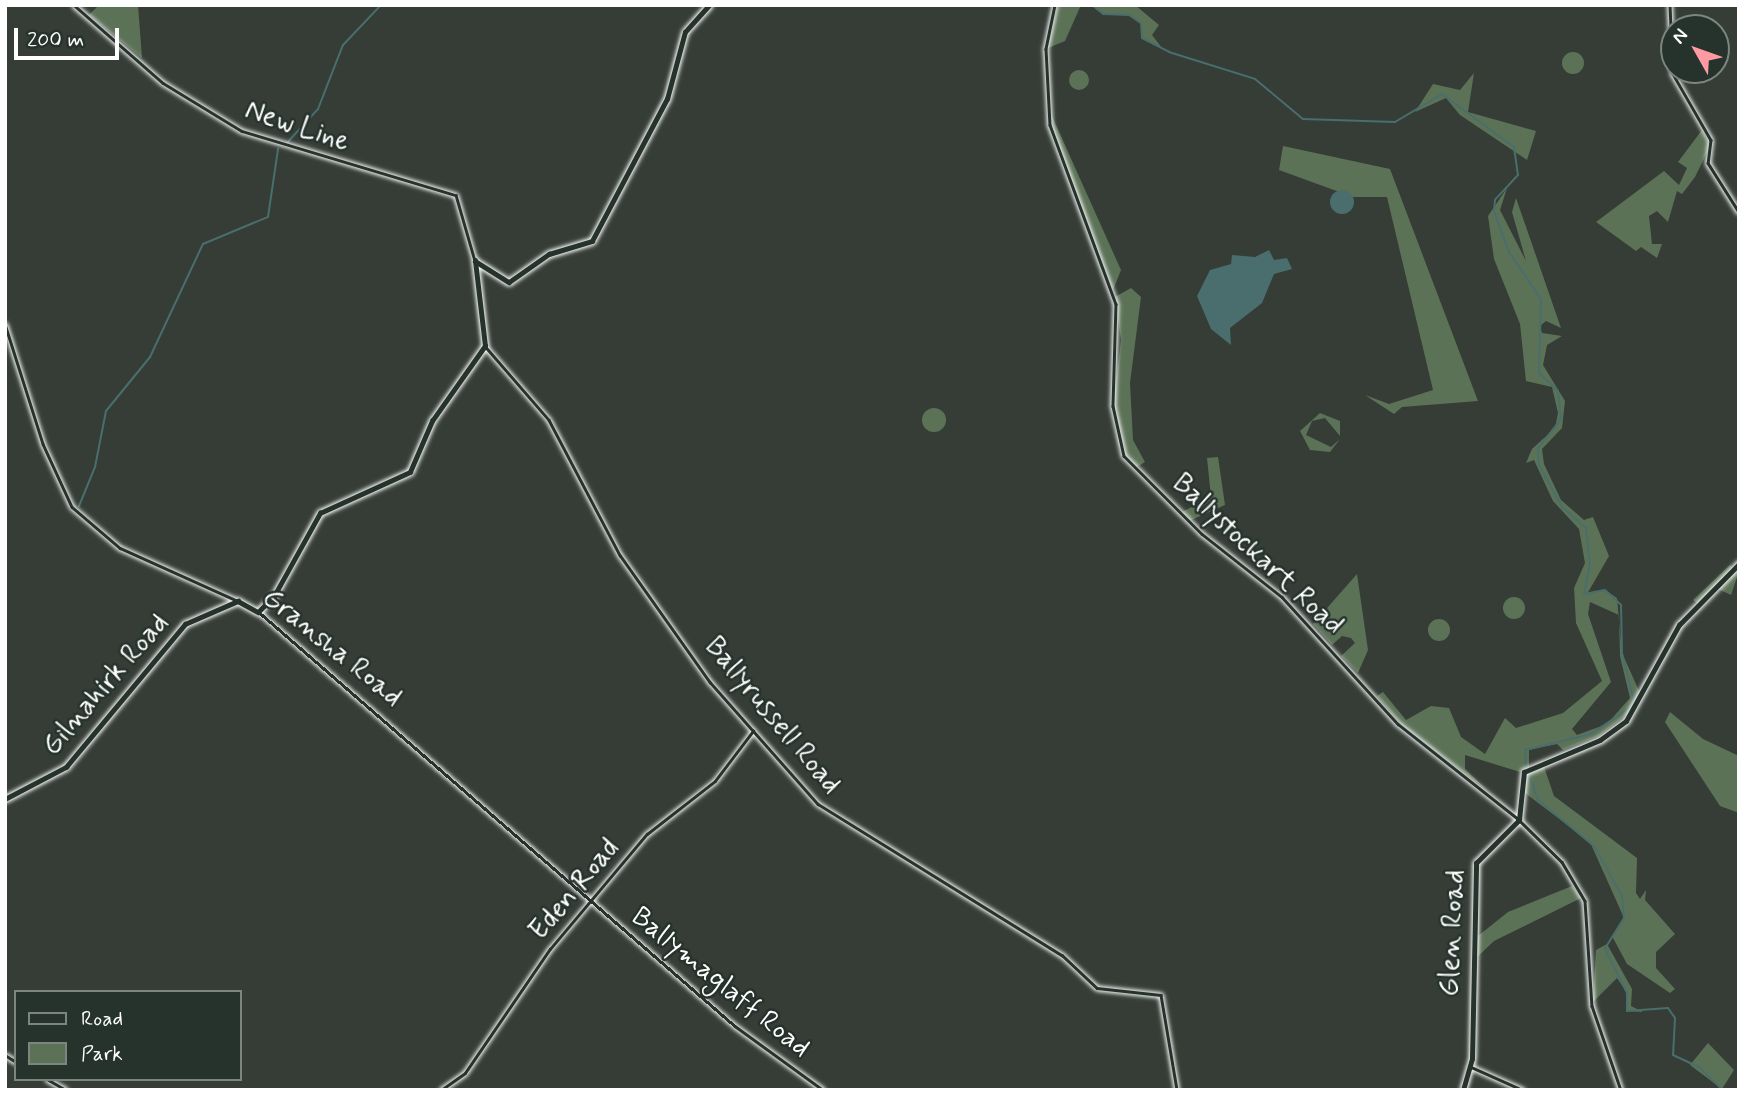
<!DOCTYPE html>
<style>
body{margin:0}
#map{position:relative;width:1744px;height:1095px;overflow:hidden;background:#353d36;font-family:Mynerve,sans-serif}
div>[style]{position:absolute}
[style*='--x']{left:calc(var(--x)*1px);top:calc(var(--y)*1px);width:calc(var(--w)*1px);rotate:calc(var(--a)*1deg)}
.green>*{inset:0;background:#5c7257}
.round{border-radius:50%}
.water>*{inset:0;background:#496e6d}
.stream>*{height:2px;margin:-1px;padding:0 1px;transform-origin:1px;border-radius:1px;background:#496e6d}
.roads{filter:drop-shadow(0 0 2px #fff) drop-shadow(0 0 2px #fff)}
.street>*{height:2.5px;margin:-1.25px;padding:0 1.25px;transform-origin:1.25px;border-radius:1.25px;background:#26332d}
.secondary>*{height:4.5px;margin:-2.25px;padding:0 2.25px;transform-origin:2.25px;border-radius:2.25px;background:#26332d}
span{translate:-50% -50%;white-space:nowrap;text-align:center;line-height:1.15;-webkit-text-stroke:5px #26332d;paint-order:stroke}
.street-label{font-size:28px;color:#fff}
.frame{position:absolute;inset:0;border:7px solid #fff;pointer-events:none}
.legend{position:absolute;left:14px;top:990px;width:228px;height:91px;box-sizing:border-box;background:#26332d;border:2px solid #7d8581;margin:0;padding:9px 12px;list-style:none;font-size:21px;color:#fff}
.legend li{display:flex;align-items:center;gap:14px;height:35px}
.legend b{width:35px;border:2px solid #7d8581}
.north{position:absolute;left:1660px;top:14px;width:70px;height:70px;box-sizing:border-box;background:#26332d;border:2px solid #7d8581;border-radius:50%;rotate:310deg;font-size:19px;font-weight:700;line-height:28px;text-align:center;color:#fff}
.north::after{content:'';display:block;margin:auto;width:24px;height:32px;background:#ff9aa2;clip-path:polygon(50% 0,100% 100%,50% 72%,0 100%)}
.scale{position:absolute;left:14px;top:28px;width:105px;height:32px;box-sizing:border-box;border:4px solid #fff;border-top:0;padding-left:9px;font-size:21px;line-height:24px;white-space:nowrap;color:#fff;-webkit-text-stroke:5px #26332d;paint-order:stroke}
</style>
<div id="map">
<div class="green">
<div style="clip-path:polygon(99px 5px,138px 5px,142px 58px,89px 15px)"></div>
<div style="clip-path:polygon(1058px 5px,1081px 5px,1065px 41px,1048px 48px)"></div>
<div style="clip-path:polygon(1092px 5px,1135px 5px,1159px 25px,1152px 35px,1162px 48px,1142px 38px,1141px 23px,1126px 14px,1103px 14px)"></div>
<div class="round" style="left:1562px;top:52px;width:22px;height:22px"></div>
<div class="round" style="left:1069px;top:70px;width:20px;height:20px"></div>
<div style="clip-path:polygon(1474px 73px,1468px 112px,1536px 131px,1527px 160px,1460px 115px,1446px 98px,1415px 112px,1433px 84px,1460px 90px)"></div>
<div style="clip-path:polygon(1051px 114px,1121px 270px,1113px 290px,1054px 135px)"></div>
<div style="clip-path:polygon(1702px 130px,1710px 146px,1695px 177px,1682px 194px,1677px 191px,1668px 222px,1657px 211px,1649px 216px,1652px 244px,1662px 244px,1657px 258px,1641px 247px,1636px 251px,1596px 222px,1664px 171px,1679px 185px,1687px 168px,1678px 162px)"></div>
<div style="clip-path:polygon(1283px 146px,1390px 169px,1478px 401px,1402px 407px,1394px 414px,1365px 395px,1389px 404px,1433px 390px,1387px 197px,1353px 197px,1279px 170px)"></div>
<div style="clip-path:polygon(evenodd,1507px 188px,1500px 210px,1526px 261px,1512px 212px,1516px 198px,1561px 328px,1546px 321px,1540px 326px,1542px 333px,1562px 336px,1547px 345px,1543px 365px,1565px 401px,1562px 428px,1542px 449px,1544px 464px,1561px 500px,1584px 520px,1593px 517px,1609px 556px,1587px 594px,1605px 590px,1617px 598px,1622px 653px,1640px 693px,1629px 713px,1599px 736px,1563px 750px,1557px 744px,1529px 750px,1529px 767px,1520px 772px,1465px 755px,1465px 769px,1488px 791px,1404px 727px,1377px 696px,1383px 692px,1406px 720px,1431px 706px,1449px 708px,1461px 737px,1485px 754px,1505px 718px,1516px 728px,1563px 713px,1602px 681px,1576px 623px,1574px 588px,1585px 563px,1579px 529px,1553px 501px,1534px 460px,1526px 463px,1532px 449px,1555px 428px,1558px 413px,1552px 387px,1526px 381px,1520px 324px,1494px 259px,1488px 216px,1507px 188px,1590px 602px,1619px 615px,1620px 656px,1630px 698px,1607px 724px,1577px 735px,1572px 729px,1611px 682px,1588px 614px,1590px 602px)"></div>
<div style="clip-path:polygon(1131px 288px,1141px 297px,1130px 383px,1133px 440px,1145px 462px,1135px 468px,1119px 445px,1113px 406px,1121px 340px,1115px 297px)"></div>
<div class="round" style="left:922px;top:408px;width:24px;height:24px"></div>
<div style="clip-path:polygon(1320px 413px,1340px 421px,1340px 436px,1325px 418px,1312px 421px,1306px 435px,1331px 447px,1340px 439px,1330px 452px,1310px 450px,1300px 431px)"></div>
<div style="clip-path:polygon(1218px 457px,1225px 505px,1189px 521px,1180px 513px,1211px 497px,1207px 458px)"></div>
<div style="clip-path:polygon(1730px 565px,1738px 574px,1731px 595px,1716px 588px,1701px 607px,1693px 600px)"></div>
<div style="clip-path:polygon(1357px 574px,1368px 650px,1358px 673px,1341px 656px,1355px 643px,1351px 638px,1342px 636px,1332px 645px,1313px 624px)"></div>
<div class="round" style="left:1503px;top:597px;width:22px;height:22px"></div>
<div class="round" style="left:1428px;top:619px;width:22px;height:22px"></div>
<div style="clip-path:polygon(1670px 712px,1703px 739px,1739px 756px,1739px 813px,1720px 806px,1665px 722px)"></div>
<div style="clip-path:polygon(1542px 761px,1554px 796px,1637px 858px,1636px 893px,1640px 899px,1646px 890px,1645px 900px,1675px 934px,1656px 952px,1656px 968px,1675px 989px,1670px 993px,1627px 964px,1612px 936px,1624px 918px,1590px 842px,1525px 793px,1527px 775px)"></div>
<div style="clip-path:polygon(1572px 886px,1581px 898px,1494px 941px,1472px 962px,1478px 936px,1508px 912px)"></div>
<div style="clip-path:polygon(1607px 944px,1632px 989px,1631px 1006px,1643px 1012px,1627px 1011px,1627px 993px,1617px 978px,1593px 1002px,1596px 950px)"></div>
<div style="clip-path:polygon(1708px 1043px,1734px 1070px,1722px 1089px,1690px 1065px)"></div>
</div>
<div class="water">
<div class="round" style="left:1330px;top:190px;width:24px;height:24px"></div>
<div style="clip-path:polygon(1269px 250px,1274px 260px,1287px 258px,1292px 269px,1274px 274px,1262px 303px,1230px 328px,1231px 345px,1211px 329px,1197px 296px,1210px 270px,1231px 264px,1232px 255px,1255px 257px)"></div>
</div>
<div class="stream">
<div style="--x:1092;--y:5;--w:14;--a:39"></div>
<div style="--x:1103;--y:14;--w:26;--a:2"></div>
<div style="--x:1129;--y:15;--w:14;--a:34"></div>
<div style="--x:1141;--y:23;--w:15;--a:86"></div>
<div style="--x:1142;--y:38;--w:30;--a:27"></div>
<div style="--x:1169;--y:52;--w:90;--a:17.4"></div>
<div style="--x:1255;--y:79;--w:62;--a:39.8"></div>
<div style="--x:1303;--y:119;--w:92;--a:1.9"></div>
<div style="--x:1395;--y:122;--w:55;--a:-30.8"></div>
<div style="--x:1442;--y:94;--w:89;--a:36.4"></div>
<div style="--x:1514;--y:147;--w:28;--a:82"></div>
<div style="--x:1518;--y:175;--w:34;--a:133"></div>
<div style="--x:1495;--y:200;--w:11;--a:95"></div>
<div style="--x:1494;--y:211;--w:44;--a:69.9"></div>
<div style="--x:1509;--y:252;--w:57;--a:55.8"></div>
<div style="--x:1541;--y:299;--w:74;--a:91.5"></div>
<div style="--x:1539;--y:373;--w:26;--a:43"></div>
<div style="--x:1558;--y:391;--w:28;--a:84"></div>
<div style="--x:1561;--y:419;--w:37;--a:128"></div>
<div style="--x:1538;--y:448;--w:17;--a:87"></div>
<div style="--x:1539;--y:465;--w:48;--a:61.3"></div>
<div style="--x:1562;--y:507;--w:32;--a:41"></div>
<div style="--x:1586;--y:528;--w:36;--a:84"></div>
<div style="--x:1590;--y:564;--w:31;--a:101"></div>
<div style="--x:1584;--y:594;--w:21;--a:-11"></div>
<div style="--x:1605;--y:590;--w:22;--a:43"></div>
<div style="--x:1621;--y:605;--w:48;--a:88.8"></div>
<div style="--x:1622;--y:653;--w:49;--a:76"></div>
<div style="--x:285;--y:145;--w:49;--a:-47.5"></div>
<div style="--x:318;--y:109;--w:69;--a:-68.7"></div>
<div style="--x:343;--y:45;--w:55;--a:-46.5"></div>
<div style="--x:79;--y:506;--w:42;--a:-67.7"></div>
<div style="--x:95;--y:467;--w:57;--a:-78.9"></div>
<div style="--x:106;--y:411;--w:70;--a:-50.8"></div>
<div style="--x:150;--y:357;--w:125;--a:-64.9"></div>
<div style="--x:203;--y:244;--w:70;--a:-22.6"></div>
<div style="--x:268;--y:217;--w:69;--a:-81.6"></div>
<div style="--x:1526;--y:768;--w:18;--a:-93"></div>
<div style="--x:1525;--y:750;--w:68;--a:-13.6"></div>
<div style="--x:1591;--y:734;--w:50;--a:-34.3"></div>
<div style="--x:1528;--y:773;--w:29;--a:70"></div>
<div style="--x:1538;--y:800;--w:72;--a:39.4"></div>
<div style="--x:1594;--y:846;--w:57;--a:60.8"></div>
<div style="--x:1622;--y:896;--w:22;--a:85"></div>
<div style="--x:1624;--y:918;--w:36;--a:122"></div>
<div style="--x:1605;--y:949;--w:49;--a:63.4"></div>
<div style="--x:1627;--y:993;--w:18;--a:90"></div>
<div style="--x:1627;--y:1011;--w:41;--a:-4.2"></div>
<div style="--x:1668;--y:1008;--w:12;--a:55"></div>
<div style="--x:1675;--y:1018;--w:37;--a:93"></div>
<div style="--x:1673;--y:1055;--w:29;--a:25"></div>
<div style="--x:1699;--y:1067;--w:33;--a:44"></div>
</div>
<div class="roads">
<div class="street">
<div style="--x:74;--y:5;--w:118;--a:41.2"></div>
<div style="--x:163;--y:83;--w:92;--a:31.3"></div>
<div style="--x:242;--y:131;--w:223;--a:16.7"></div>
<div style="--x:456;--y:195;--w:69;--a:73.9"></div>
<div style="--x:1055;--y:5;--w:45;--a:101.6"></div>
<div style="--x:1046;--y:49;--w:76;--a:87"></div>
<div style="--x:1050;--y:125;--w:191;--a:69.8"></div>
<div style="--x:1116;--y:304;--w:102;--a:91.7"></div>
<div style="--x:1113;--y:406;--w:51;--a:77.6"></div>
<div style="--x:1124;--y:456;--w:110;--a:45"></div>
<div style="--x:1202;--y:534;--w:102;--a:38.2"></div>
<div style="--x:1282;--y:597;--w:172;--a:47.6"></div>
<div style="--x:1398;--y:724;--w:152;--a:38.3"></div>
<div style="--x:1517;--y:818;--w:63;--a:44.4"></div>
<div style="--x:1562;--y:862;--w:45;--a:59.5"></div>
<div style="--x:1585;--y:901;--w:105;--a:86.2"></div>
<div style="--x:1592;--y:1006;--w:89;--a:71"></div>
<div style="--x:1670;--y:5;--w:69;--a:87.5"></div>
<div style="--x:1673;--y:74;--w:76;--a:60.1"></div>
<div style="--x:1711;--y:140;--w:23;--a:97"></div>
<div style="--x:1708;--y:163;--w:58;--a:57.7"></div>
<div style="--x:5;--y:324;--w:126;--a:72.4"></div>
<div style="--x:43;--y:444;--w:69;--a:65.3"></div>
<div style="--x:72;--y:507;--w:63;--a:40.5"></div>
<div style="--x:120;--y:548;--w:129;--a:24.2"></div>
<div style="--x:485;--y:346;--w:98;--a:49.1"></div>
<div style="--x:549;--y:420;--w:153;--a:62.3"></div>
<div style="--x:620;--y:555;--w:156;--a:54.7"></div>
<div style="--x:710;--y:682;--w:163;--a:48.5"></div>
<div style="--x:818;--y:804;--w:287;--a:31.8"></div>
<div style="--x:1062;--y:955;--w:48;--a:43.3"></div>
<div style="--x:1097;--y:988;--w:64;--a:6.2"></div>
<div style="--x:1161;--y:995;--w:96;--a:80.4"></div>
<div style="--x:260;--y:613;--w:629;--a:41.01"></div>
<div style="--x:735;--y:1026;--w:109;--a:36"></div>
<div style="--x:5;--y:1055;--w:13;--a:32"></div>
<div style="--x:1471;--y:1067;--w:57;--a:23.9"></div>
<div style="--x:47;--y:1079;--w:22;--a:30"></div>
<div style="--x:441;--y:1090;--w:29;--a:-35"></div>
<div style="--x:465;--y:1073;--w:150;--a:-55.6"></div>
<div style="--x:550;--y:949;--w:150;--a:-49.9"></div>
<div style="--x:647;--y:834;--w:86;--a:-37.9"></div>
<div style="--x:715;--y:781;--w:63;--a:-52.8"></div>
</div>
<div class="secondary">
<div style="--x:475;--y:261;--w:40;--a:32"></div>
<div style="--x:509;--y:282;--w:49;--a:-35"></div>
<div style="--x:549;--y:254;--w:45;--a:-16.8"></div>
<div style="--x:592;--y:241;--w:161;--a:-62.2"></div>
<div style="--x:667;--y:99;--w:69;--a:-75"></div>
<div style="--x:685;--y:32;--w:36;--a:-48"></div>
<div style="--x:5;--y:799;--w:69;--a:-27.7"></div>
<div style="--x:66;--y:767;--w:186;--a:-50.2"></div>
<div style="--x:185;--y:624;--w:58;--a:-23.5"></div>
<div style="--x:238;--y:601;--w:23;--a:29"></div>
<div style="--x:258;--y:612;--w:23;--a:-45"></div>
<div style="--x:274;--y:596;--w:95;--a:-61"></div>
<div style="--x:320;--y:513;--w:99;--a:-24.5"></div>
<div style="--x:410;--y:472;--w:56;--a:-66.7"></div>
<div style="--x:432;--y:421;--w:92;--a:-54.8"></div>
<div style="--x:485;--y:346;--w:86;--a:-96.7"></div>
<div style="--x:1463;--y:1090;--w:32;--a:-74"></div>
<div style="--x:1472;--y:1059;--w:196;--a:-88.8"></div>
<div style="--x:1476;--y:863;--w:61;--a:-45"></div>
<div style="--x:1519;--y:820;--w:48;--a:-84.1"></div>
<div style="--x:1524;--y:772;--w:82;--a:-22.8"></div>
<div style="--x:1600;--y:740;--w:32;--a:-36"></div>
<div style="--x:1626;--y:721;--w:110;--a:-61.1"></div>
<div style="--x:1679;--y:625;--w:86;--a:-45.5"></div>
</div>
</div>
<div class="street-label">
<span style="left:297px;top:127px;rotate:19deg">New Line</span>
<span style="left:1257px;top:555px;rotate:43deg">Ballystockart Road</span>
<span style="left:332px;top:648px;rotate:39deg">Gransha Road</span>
<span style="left:106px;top:685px;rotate:-49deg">Gilnahirk Road</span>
<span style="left:772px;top:716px;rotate:50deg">Ballyrussell Road</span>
<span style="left:575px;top:890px;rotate:-50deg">Eden Road</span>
<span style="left:1453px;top:933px;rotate:-87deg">Glen Road</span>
<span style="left:720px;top:983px;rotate:39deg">Ballymaglaff Road</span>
</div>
<div class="frame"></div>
<ul class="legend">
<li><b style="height:9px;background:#26332d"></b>Road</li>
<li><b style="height:19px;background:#5c7257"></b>Park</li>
</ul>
<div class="north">N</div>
<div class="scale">200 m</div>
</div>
